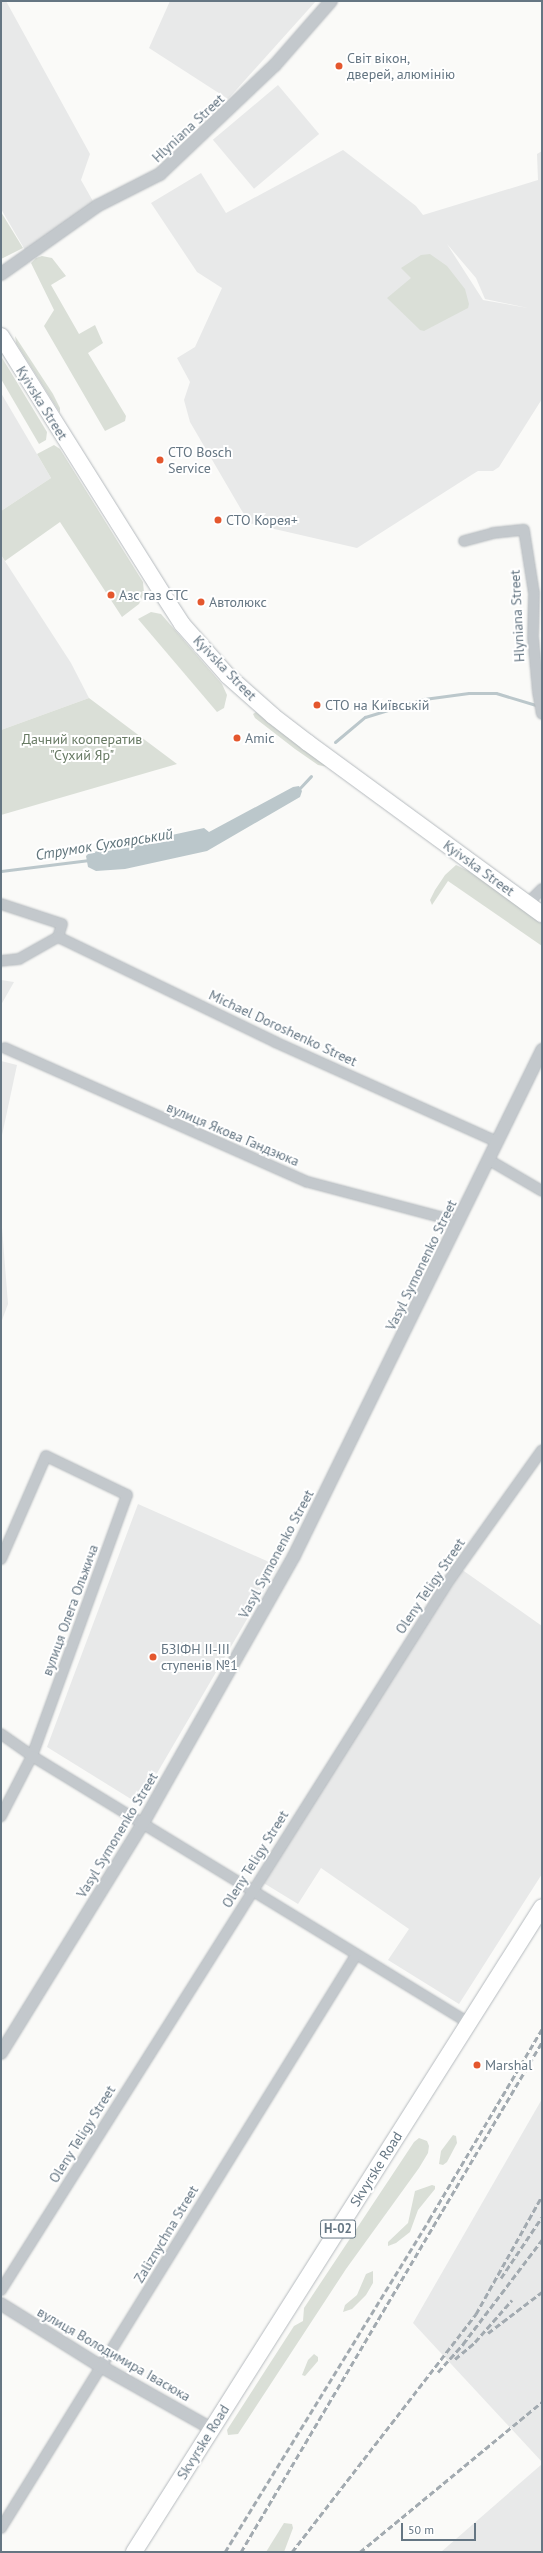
<!DOCTYPE html>
<meta charset="utf-8">
<style>
body{margin:0}
#map{position:relative;width:543px;height:2553px;overflow:hidden;background:#fafaf8;font-family:"PT Sans",sans-serif}
div>[style]{position:absolute}
[style*='--x']{left:calc(var(--x)*1px);top:calc(var(--y)*1px);width:calc(var(--w)*1px);rotate:calc(var(--a)*1deg)}
.built>*{inset:0;background:#e8e9e9;transform-origin:0 0}
.green>*{inset:0;background:#dadfd7}
.water>*{inset:0;background:#bbc7cb}
.stream>*{height:3px;margin:-1.5px;padding:0 1.5px;transform-origin:1.5px;border-radius:1.5px;background:#bbc7cb}
.roads{filter:drop-shadow(0 0 1px #b5babe) drop-shadow(0 0 1px #b5babe)}
.minor>*{height:10px;margin:-5px;padding:0 5px;transform-origin:5px;border-radius:5px;background:#c3c8cc}
.tertiary>*{height:12px;margin:-6px;padding:0 6px;transform-origin:6px;border-radius:6px;background:#c3c8cc}
.primary>*{height:16px;margin:-8px;padding:0 8px;transform-origin:8px;border-radius:8px;background:#fff}
.rail>*{height:3px;margin-top:-1.5px;transform-origin:0;background:repeating-linear-gradient(90deg,#a2aab0 0 6px,transparent 0 9px)}
.dots>*{width:11px;height:11px;translate:-50% -50%;box-sizing:border-box;border:2px solid #fff;border-radius:50%}
span{translate:-50% -50%;white-space:nowrap;text-align:center;line-height:1.15;-webkit-text-stroke:4px #fff;paint-order:stroke}
.shield-label span{padding:1px 3px;background:#fff;border:1px solid;border-radius:3px;-webkit-text-stroke-width:0}
.shield-label{font-size:13px;color:#657683;font-weight:700}
.poi-label{font-size:14px;color:#657683}
.left{translate:0 -50%;text-align:left}
.street-label{font-size:14px;color:#657683}
.park-label{font-size:14px;color:#687a64}
.water-label{font-size:15px;color:#60757c;font-style:italic}
.frame{position:absolute;inset:0;border:2px solid #657683;pointer-events:none}
.scale{position:absolute;left:401px;top:2523px;width:75px;height:18px;box-sizing:border-box;border:2px solid #657683;border-top:0;padding-left:5px;font-size:12px;line-height:14px;white-space:nowrap;color:#657683;-webkit-text-stroke:3px #fff;paint-order:stroke}
</style>
<div id="map">
<div class="built">
<div style="clip-path:polygon(1px 1px,6px 1px,90px 154px,81px 180px,94px 203px,25px 250px,1px 209px)"></div>
<div style="clip-path:polygon(170px 1px,316px 1px,228px 99px,149px 48px)"></div>
<div style="left:278px;top:85px;width:64px;height:85px;rotate:50deg"></div>
<div style="clip-path:polygon(evenodd,343px 150px,416px 206px,423px 215px,538px 180px,537px 154px,542px 151px,542px 399px,499px 467px,493px 471px,478px 471px,473px 474px,357px 548px,249px 523px,190px 422px,184px 400px,190px 382px,177px 358px,195px 347px,222px 288px,197px 272px,151px 203px,201px 173px,226px 213px,343px 150px,447px 244px,476px 278px,485px 299px,528px 308px,483px 300px,447px 244px)"></div>
<div style="clip-path:polygon(1px 393px,51px 478px,1px 511px)"></div>
<div style="clip-path:polygon(1px 555px,71px 663px,89px 698px,1px 730px)"></div>
<div style="clip-path:polygon(1px 980px,14px 982px,1px 1005px)"></div>
<div style="clip-path:polygon(1px 1061px,17px 1065px,1px 1140px)"></div>
<div style="clip-path:polygon(1px 1215px,8px 1304px,1px 1323px)"></div>
<div style="clip-path:polygon(138px 1504px,278px 1566px,139px 1804px,47px 1747px)"></div>
<div style="clip-path:polygon(461px 1569px,542px 1626px,542px 1874px,459px 2004px,388px 1960px,409px 1929px,321px 1868px,298px 1904px,262px 1882px)"></div>
<div style="clip-path:polygon(542px 2099px,542px 2462px,413px 2323px)"></div>
<div style="clip-path:polygon(542px 2464px,542px 2552px,441px 2552px)"></div>
</div>
<div class="green">
<div style="clip-path:polygon(1px 212px,23px 248px,1px 259px)"></div>
<div style="clip-path:polygon(430px 254px,447px 266px,465px 289px,469px 304px,468px 308px,424px 331px,420px 330px,387px 298px,411px 278px,401px 268px,421px 255px)"></div>
<div style="clip-path:polygon(42px 256px,52px 258px,66px 276px,51px 285px,79px 334px,95px 325px,103px 343px,88px 353px,126px 416px,125px 421px,105px 431px,44px 326px,54px 310px,31px 263px,36px 258px)"></div>
<div style="clip-path:polygon(15px 336px,53px 394px,60px 408px,60px 413px,16px 343px)"></div>
<div style="clip-path:polygon(1px 356px,47px 432px,46px 440px,39px 444px,1px 379px)"></div>
<div style="clip-path:polygon(54px 445px,60px 449px,143px 582px,144px 593px,139px 604px,122px 617px,60px 522px,5px 561px,1px 555px,1px 511px,51px 478px,37px 454px)"></div>
<div style="clip-path:polygon(151px 612px,161px 614px,222px 684px,227px 695px,224px 708px,217px 712px,138px 619px)"></div>
<div style="clip-path:polygon(89px 698px,177px 764px,1px 815px,1px 730px)"></div>
<div style="clip-path:polygon(256px 712px,269px 723px,328px 767px,318px 765px,295px 749px,255px 718px,253px 714px)"></div>
<div style="clip-path:polygon(456px 865px,473px 873px,542px 922px,542px 946px,448px 881px,432px 905px,430px 900px,435px 890px,445px 875px)"></div>
<div style="clip-path:polygon(453px 2135px,456px 2136px,457px 2143px,447px 2162px,443px 2165px,439px 2164px,441px 2151px)"></div>
<div style="clip-path:polygon(419px 2138px,427px 2141px,429px 2146px,428px 2153px,419px 2168px,346px 2269px,238px 2434px,228px 2435px,227px 2430px,294px 2326px,303px 2321px,304px 2308px,414px 2142px)"></div>
<div style="clip-path:polygon(432px 2185px,435px 2186px,435px 2189px,418px 2210px,410px 2232px,396px 2243px,388px 2246px,388px 2242px,408px 2223px,415px 2191px)"></div>
<div style="clip-path:polygon(373px 2271px,373px 2283px,366px 2295px,352px 2309px,343px 2312px,345px 2305px,357px 2295px,366px 2274px)"></div>
<div style="clip-path:polygon(314px 2354px,318px 2357px,318px 2361px,305px 2376px,302px 2375px,308px 2360px)"></div>
<div style="clip-path:polygon(284px 2523px,292px 2524px,293px 2528px,284px 2552px,266px 2552px)"></div>
</div>
<div class="water">
<div style="clip-path:polygon(299px 786px,302px 791px,300px 797px,207px 851px,125px 869px,96px 871px,88px 867px,86px 856px,89px 853px,204px 828px,209px 832px,293px 787px)"></div>
</div>
<div class="stream">
<div style="--x:335;--y:742;--w:39;--a:-40"></div>
<div style="--x:365;--y:717;--w:62;--a:-17"></div>
<div style="--x:424;--y:699;--w:45;--a:-7.6"></div>
<div style="--x:469;--y:693;--w:27;--a:0"></div>
<div style="--x:496;--y:693;--w:45;--a:16.8"></div>
<div style="--x:298;--y:790;--w:19;--a:-47"></div>
<div style="--x:1;--y:871;--w:89;--a:-7.1"></div>
</div>
<div class="roads">
<div class="minor">
<div style="--x:464;--y:541;--w:30;--a:-15"></div>
<div style="--x:493;--y:533;--w:31;--a:-6"></div>
<div style="--x:524;--y:530;--w:64;--a:81"></div>
<div style="--x:534;--y:593;--w:44;--a:91.3"></div>
<div style="--x:533;--y:637;--w:55;--a:84.8"></div>
<div style="--x:538;--y:692;--w:22;--a:80"></div>
<div style="--x:1;--y:904;--w:64;--a:18.2"></div>
<div style="--x:62;--y:924;--w:14;--a:107"></div>
<div style="--x:58;--y:937;--w:45;--a:150.6"></div>
<div style="--x:19;--y:959;--w:18;--a:174"></div>
<div style="--x:527;--y:904;--w:21;--a:-45"></div>
<div style="--x:58;--y:937;--w:241;--a:25.8"></div>
<div style="--x:275;--y:1042;--w:243;--a:24.2"></div>
<div style="--x:5;--y:1048;--w:331;--a:23.9"></div>
<div style="--x:308;--y:1182;--w:156;--a:14.8"></div>
<div style="--x:489;--y:1160;--w:61;--a:30.3"></div>
<div style="--x:1;--y:1559;--w:112;--a:-66.4"></div>
<div style="--x:46;--y:1456;--w:90;--a:25.7"></div>
<div style="--x:127;--y:1495;--w:278;--a:110"></div>
<div style="--x:32;--y:1756;--w:68;--a:117.3"></div>
<div style="--x:1;--y:1734;--w:38;--a:35"></div>
<div style="--x:32;--y:1756;--w:512;--a:31.42"></div>
<div style="--x:1;--y:2290;--w:841;--a:-57.73"></div>
<div style="--x:450;--y:1579;--w:158;--a:-54.5"></div>
<div style="--x:1;--y:2528;--w:674;--a:-58.22"></div>
</div>
<div class="tertiary">
<div style="--x:1;--y:274;--w:118;--a:-35.3"></div>
<div style="--x:97;--y:206;--w:71;--a:-26.9"></div>
<div style="--x:160;--y:174;--w:158;--a:-43.5"></div>
<div style="--x:275;--y:65;--w:85;--a:-48.8"></div>
<div style="--x:1;--y:2053;--w:270;--a:-58.3"></div>
<div style="--x:143;--y:1823;--w:307;--a:-60.5"></div>
<div style="--x:294;--y:1556;--w:564;--a:-63.89"></div>
<div style="--x:1;--y:2304;--w:119;--a:32"></div>
<div style="--x:102;--y:2367;--w:126;--a:29.4"></div>
</div>
<div class="primary">
<div style="--x:1;--y:336;--w:303;--a:57.9"></div>
<div style="--x:162;--y:593;--w:37;--a:57"></div>
<div style="--x:182;--y:624;--w:69;--a:48.5"></div>
<div style="--x:228;--y:676;--w:60;--a:41.6"></div>
<div style="--x:273;--y:716;--w:44;--a:37.6"></div>
<div style="--x:308;--y:743;--w:290;--a:36.2"></div>
<div style="--x:134;--y:2552;--w:763;--a:-57.68"></div>
</div>
</div>
<div class="rail">
<div style="--x:501;--y:2278;--w:73;--a:-56.1"></div>
<div style="--x:488;--y:2333;--w:68;--a:-37.2"></div>
<div style="--x:455;--y:2359;--w:26;--a:-40"></div>
<div style="--x:475;--y:2342;--w:56;--a:-48.6"></div>
<div style="--x:438;--y:2372;--w:38;--a:-48"></div>
<div style="--x:463;--y:2344;--w:131;--a:-52.8"></div>
<div style="--x:225;--y:2552;--w:390;--a:-58.4"></div>
<div style="--x:429;--y:2220;--w:222;--a:-59.4"></div>
<div style="--x:241;--y:2552;--w:592;--a:-59.45"></div>
<div style="--x:292;--y:2552;--w:301;--a:-52.3"></div>
<div style="--x:476;--y:2314;--w:135;--a:-60.8"></div>
<div style="--x:360;--y:2552;--w:236;--a:-39.5"></div>
</div>
<div class="dots">
<div style="left:339px;top:66px;background:#e4572e"></div>
<div style="left:160px;top:460px;background:#e4572e"></div>
<div style="left:218px;top:520px;background:#e4572e"></div>
<div style="left:111px;top:595px;background:#e4572e"></div>
<div style="left:201px;top:602px;background:#e4572e"></div>
<div style="left:317px;top:705px;background:#e4572e"></div>
<div style="left:237px;top:738px;background:#e4572e"></div>
<div style="left:153px;top:1657px;background:#e4572e"></div>
<div style="left:477px;top:2065px;background:#e4572e"></div>
</div>
<div class="shield-label">
<span style="left:338px;top:2229px">Н-02</span>
</div>
<div class="poi-label">
<span class="left" style="left:347px;top:66px">Світ вікон,<br>дверей, алюмінію</span>
<span class="left" style="left:168px;top:460px">СТО Bosch<br>Service</span>
<span class="left" style="left:226px;top:520px">СТО Корея+</span>
<span class="left" style="left:119px;top:595px">Азс газ СТС</span>
<span class="left" style="left:209px;top:602px">Автолюкс</span>
<span class="left" style="left:325px;top:705px">СТО на Київській</span>
<span class="left" style="left:245px;top:738px">Amic</span>
<span class="left" style="left:161px;top:1657px">БЗІФН ІІ-ІІІ<br>ступенів №1</span>
<span class="left" style="left:485px;top:2065px">Marshal</span>
</div>
<div class="street-label">
<span style="left:188px;top:128px;rotate:-43deg">Hlyniana Street</span>
<span style="left:42px;top:403px;rotate:58deg">Kyivska Street</span>
<span style="left:517px;top:616px;rotate:-93deg">Hlyniana Street</span>
<span style="left:225px;top:668px;rotate:46deg">Kyivska Street</span>
<span style="left:479px;top:868px;rotate:36deg">Kyivska Street</span>
<span style="left:283px;top:1028px;rotate:25deg">Michael Doroshenko Street</span>
<span style="left:233px;top:1134px;rotate:23deg">вулиця Якова Гандзюка</span>
<span style="left:421px;top:1265px;rotate:-64deg">Vasyl Symonenko Street</span>
<span style="left:276px;top:1554px;rotate:-62deg">Vasyl Symonenko Street</span>
<span style="left:430px;top:1586px;rotate:-56deg">Oleny Teligy Street</span>
<span style="left:70px;top:1610px;rotate:-70deg">вулиця Олега Ольжича</span>
<span style="left:117px;top:1835px;rotate:-59deg">Vasyl Symonenko Street</span>
<span style="left:255px;top:1859px;rotate:-58deg">Oleny Teligy Street</span>
<span style="left:82px;top:2134px;rotate:-58deg">Oleny Teligy Street</span>
<span style="left:376px;top:2169px;rotate:-58deg">Skvyrske Road</span>
<span style="left:166px;top:2234px;rotate:-59deg">Zaliznychna Street</span>
<span style="left:114px;top:2354px;rotate:30deg">вулиця Володимира Івасюка</span>
<span style="left:203px;top:2442px;rotate:-58deg">Skvyrske Road</span>
</div>
<div class="park-label">
<span style="left:82px;top:747px">Дачний кооператив<br>"Сухий Яр"</span>
</div>
<div class="water-label">
<span style="left:104px;top:844px;rotate:-9deg">Струмок Сухоярський</span>
</div>
<div class="frame"></div>
<div class="scale">50 m</div>
</div>
